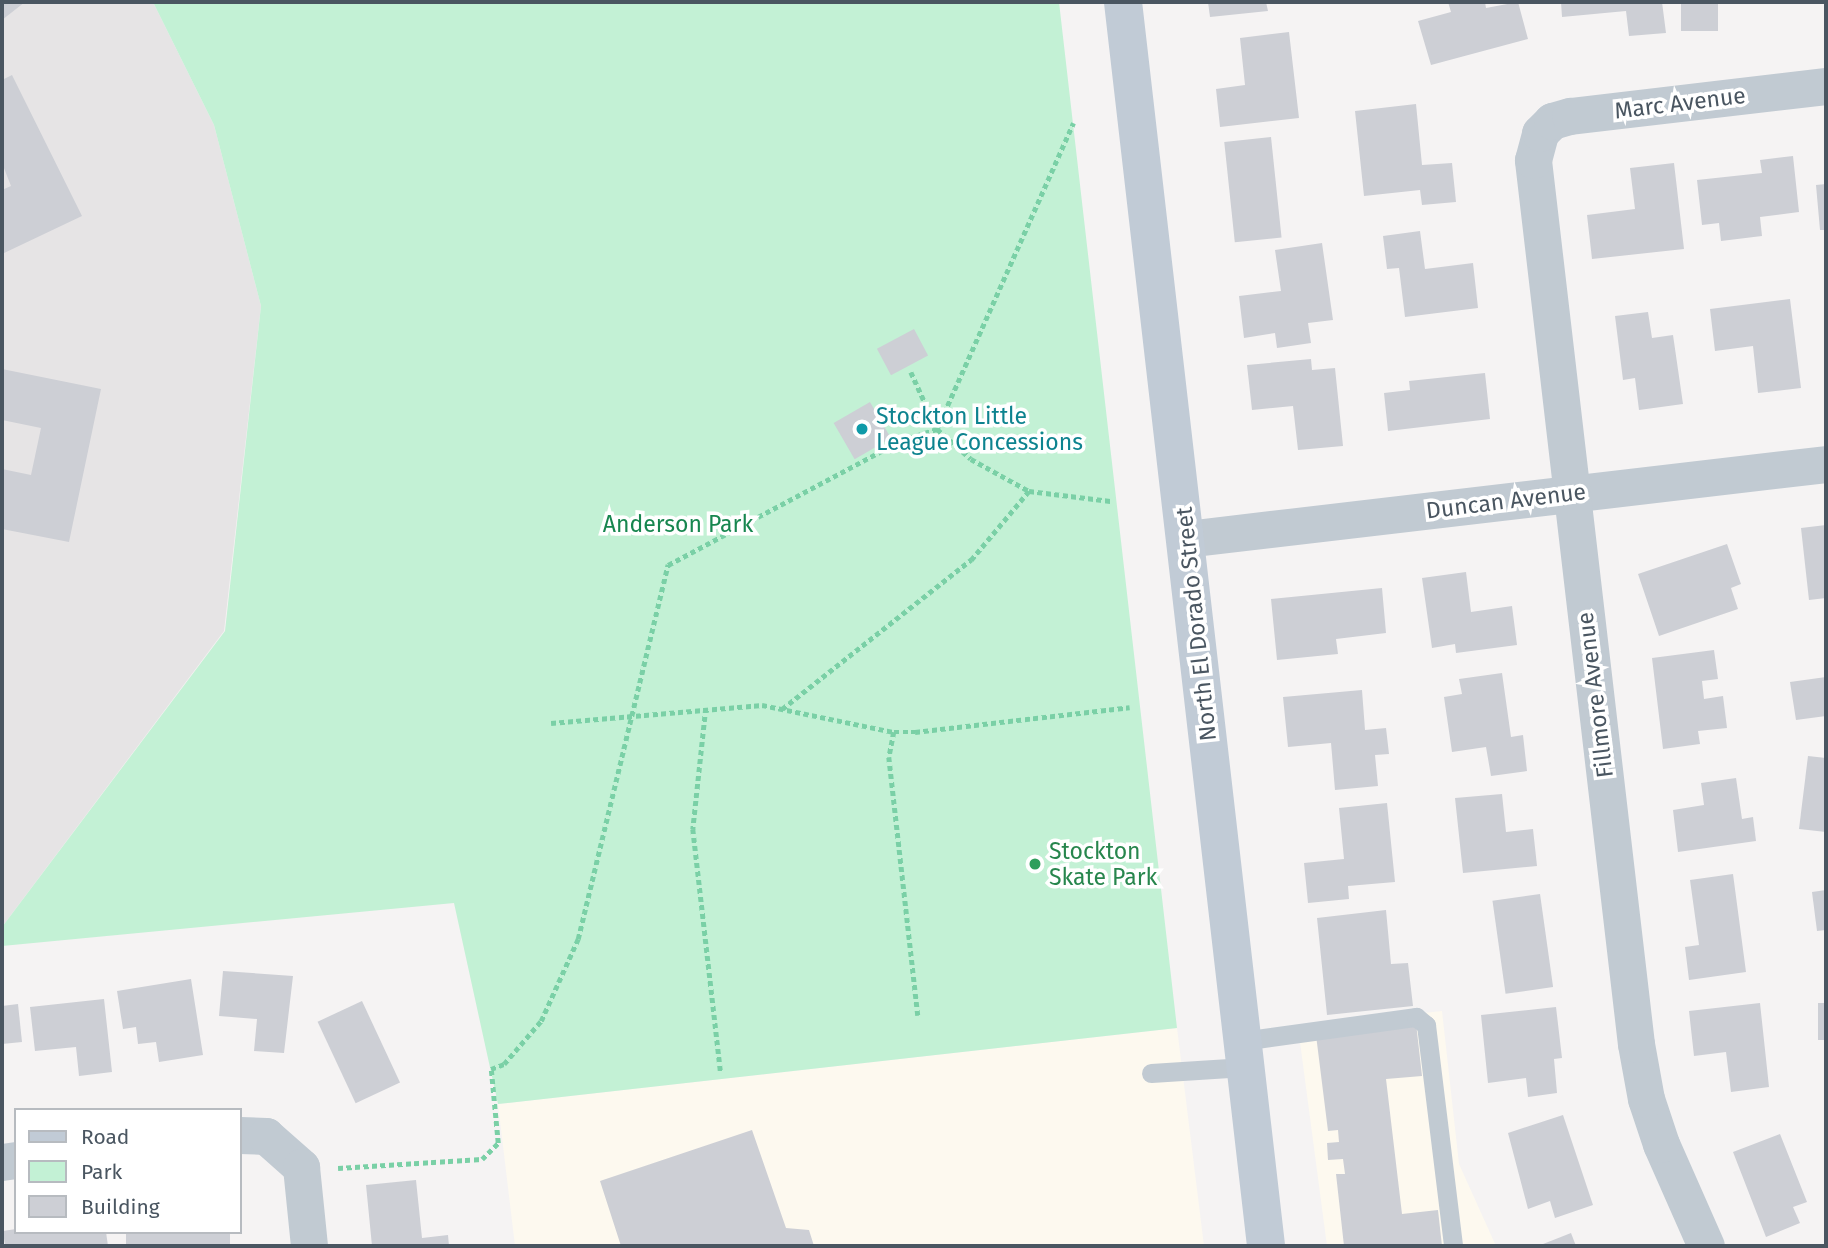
<!DOCTYPE html>
<style>
body{margin:0}
#map{position:relative;width:1828px;height:1248px;overflow:hidden;background:#f5f3f3;font-family:"Fira Sans",sans-serif}
div>[style]{position:absolute}
[style*='--x']{left:calc(var(--x)*1px);top:calc(var(--y)*1px);width:calc(var(--w)*1px);rotate:calc(var(--a)*1deg)}
.commercial>*{inset:0;background:#fdf9ef}
.education>*{inset:0;background:#e6e4e5}
.green>*{inset:0;background:#c3f1d5}
.building>*{inset:0;background:#cdcfd5;transform-origin:0 0}
.path>*{height:4.5px;margin-top:-2.25px;transform-origin:0;background:repeating-linear-gradient(90deg,#7ad0a6 0 5px,transparent 0 8.5px)}
.service>*{height:19px;margin:-9.5px;padding:0 9.5px;transform-origin:9.5px;border-radius:9.5px;background:#c1cad2}
.minor>*{height:37px;margin:-18.5px;padding:0 18.5px;transform-origin:18.5px;border-radius:18.5px;background:#c1cad2}
.secondary>*{height:38px;margin:-19px;padding:0 19px;transform-origin:19px;border-radius:19px;background:#c1cbd6}
.dots>*{width:19px;height:19px;translate:-50% -50%;box-sizing:border-box;border:4px solid #fff;border-radius:50%}
span{translate:-50% -50%;white-space:nowrap;text-align:center;line-height:1.15;-webkit-text-stroke:7px #fff;paint-order:stroke}
.street-label{font-size:23px;color:#4a5661}
.culture-label{font-size:23px;color:#0d838f}
.left{translate:0 -50%;text-align:left}
.park-label{font-size:23px;color:#17864f}
.leisure-label{font-size:23px;color:#27864d}
.frame{position:absolute;inset:0;border:4px solid #4a5661;pointer-events:none}
.legend{position:absolute;left:14px;top:1108px;width:228px;height:126px;box-sizing:border-box;background:#fff;border:2px solid #b7bbc0;margin:0;padding:9px 12px;list-style:none;font-size:21px;color:#4a5661}
.legend li{display:flex;align-items:center;gap:14px;height:35px}
.legend b{width:35px;border:2px solid #b7bbc0}
</style>
<div id="map">
<div class="commercial">
<div style="clip-path:polygon(1442px 1011px,1459px 1164px,1496px 1246px,1327px 1246px,1298px 1027px)"></div>
<div style="clip-path:polygon(1177px 1028px,1204px 1246px,515px 1246px,498px 1104px)"></div>
</div>
<div class="education">
<div style="clip-path:polygon(2px 2px,153px 2px,214px 125px,261px 306px,224px 631px,2px 927px)"></div>
</div>
<div class="green">
<div style="clip-path:polygon(153px 2px,1059px 2px,1177px 1028px,498px 1104px,454px 903px,2px 946px,2px 927px,225px 631px,261px 306px,214px 125px)"></div>
</div>
<div class="building">
<div style="clip-path:polygon(2px 2px,25px 2px,2px 20px)"></div>
<div style="clip-path:polygon(1208px 2px,1266px 2px,1268px 11px,1210px 17px)"></div>
<div style="clip-path:polygon(1448px 2px,1485px 2px,1486px 8px,1518px 2px,1528px 39px,1431px 65px,1418px 21px,1451px 12px)"></div>
<div style="clip-path:polygon(1561px 2px,1662px 2px,1666px 33px,1629px 36px,1626px 11px,1562px 17px)"></div>
<div style="left:1681px;top:2px;width:37px;height:29px"></div>
<div style="clip-path:polygon(1289px 32px,1299px 118px,1220px 127px,1216px 89px,1245px 85px,1240px 38px)"></div>
<div style="clip-path:polygon(12px 75px,82px 216px,2px 254px,2px 190px,11px 186px,2px 163px,2px 80px)"></div>
<div style="clip-path:polygon(1416px 104px,1422px 165px,1452px 163px,1456px 202px,1422px 205px,1420px 190px,1364px 196px,1355px 111px)"></div>
<div style="left:1271px;top:137px;width:101px;height:47px;rotate:84deg"></div>
<div style="clip-path:polygon(1793px 156px,1799px 212px,1760px 217px,1762px 236px,1721px 241px,1719px 223px,1702px 225px,1697px 180px,1762px 173px,1760px 160px)"></div>
<div style="clip-path:polygon(1674px 163px,1684px 249px,1592px 259px,1587px 215px,1635px 209px,1630px 168px)"></div>
<div style="clip-path:polygon(1826px 184px,1826px 230px,1820px 230px,1816px 185px)"></div>
<div style="clip-path:polygon(1420px 231px,1425px 269px,1473px 263px,1478px 308px,1405px 317px,1399px 268px,1387px 269px,1383px 236px)"></div>
<div style="clip-path:polygon(1322px 243px,1333px 320px,1308px 323px,1311px 343px,1277px 348px,1275px 333px,1244px 338px,1239px 296px,1281px 291px,1275px 250px)"></div>
<div style="clip-path:polygon(1790px 299px,1801px 388px,1758px 393px,1753px 346px,1715px 351px,1710px 309px)"></div>
<div style="clip-path:polygon(1648px 312px,1652px 338px,1673px 335px,1683px 404px,1639px 410px,1635px 378px,1623px 380px,1615px 316px)"></div>
<div style="left:914px;top:329px;width:30px;height:42px;rotate:62deg"></div>
<div style="clip-path:polygon(1311px 359px,1312px 370px,1335px 368px,1343px 446px,1298px 450px,1293px 406px,1252px 410px,1247px 365px)"></div>
<div style="clip-path:polygon(2px 369px,101px 389px,69px 542px,2px 529px,2px 469px,31px 475px,41px 428px,2px 420px)"></div>
<div style="clip-path:polygon(1485px 373px,1490px 419px,1388px 431px,1384px 393px,1410px 390px,1409px 381px)"></div>
<div style="left:870px;top:402px;width:42px;height:42px;rotate:60deg"></div>
<div style="clip-path:polygon(1826px 525px,1826px 598px,1809px 600px,1801px 528px)"></div>
<div style="clip-path:polygon(1727px 544px,1741px 584px,1731px 588px,1738px 609px,1659px 636px,1638px 574px)"></div>
<div style="clip-path:polygon(1466px 572px,1471px 612px,1512px 606px,1517px 645px,1456px 653px,1455px 644px,1432px 648px,1422px 578px)"></div>
<div style="clip-path:polygon(1382px 588px,1386px 633px,1336px 639px,1338px 654px,1277px 660px,1271px 599px)"></div>
<div style="clip-path:polygon(1714px 650px,1718px 679px,1702px 681px,1704px 699px,1723px 696px,1727px 728px,1698px 731px,1700px 744px,1663px 749px,1652px 658px)"></div>
<div style="clip-path:polygon(1502px 673px,1511px 737px,1523px 735px,1527px 771px,1491px 776px,1486px 747px,1452px 752px,1444px 697px,1462px 694px,1459px 679px)"></div>
<div style="clip-path:polygon(1826px 677px,1826px 716px,1796px 720px,1790px 682px)"></div>
<div style="clip-path:polygon(1362px 690px,1365px 730px,1386px 728px,1389px 754px,1375px 755px,1378px 786px,1335px 790px,1331px 743px,1288px 747px,1283px 697px)"></div>
<div style="clip-path:polygon(1808px 756px,1826px 758px,1826px 832px,1799px 829px)"></div>
<div style="clip-path:polygon(1736px 778px,1742px 819px,1753px 817px,1756px 841px,1678px 852px,1673px 810px,1704px 805px,1701px 783px)"></div>
<div style="clip-path:polygon(1502px 794px,1506px 832px,1533px 829px,1537px 866px,1463px 873px,1455px 798px)"></div>
<div style="clip-path:polygon(1387px 803px,1395px 882px,1348px 886px,1349px 899px,1308px 903px,1304px 863px,1344px 859px,1339px 808px)"></div>
<div style="clip-path:polygon(1733px 874px,1746px 972px,1689px 980px,1685px 947px,1699px 945px,1690px 880px)"></div>
<div style="clip-path:polygon(1826px 890px,1826px 930px,1817px 931px,1812px 892px)"></div>
<div style="left:1540px;top:894px;width:94px;height:48px;rotate:82deg"></div>
<div style="clip-path:polygon(1386px 910px,1391px 964px,1408px 963px,1413px 1006px,1327px 1015px,1317px 918px)"></div>
<div style="clip-path:polygon(223px 971px,293px 976px,284px 1053px,254px 1051px,257px 1019px,219px 1016px)"></div>
<div style="clip-path:polygon(191px 979px,203px 1055px,159px 1062px,156px 1042px,138px 1044px,136px 1027px,123px 1029px,117px 991px)"></div>
<div style="clip-path:polygon(104px 999px,112px 1072px,79px 1076px,76px 1047px,35px 1051px,30px 1007px)"></div>
<div style="left:362px;top:1001px;width:90px;height:49px;rotate:65deg"></div>
<div style="clip-path:polygon(1760px 1003px,1769px 1087px,1731px 1092px,1726px 1052px,1694px 1056px,1689px 1011px)"></div>
<div style="left:1818px;top:1003px;width:8px;height:37px"></div>
<div style="clip-path:polygon(18px 1004px,22px 1042px,2px 1044px,2px 1006px)"></div>
<div style="clip-path:polygon(1556px 1007px,1562px 1058px,1554px 1059px,1557px 1093px,1528px 1097px,1526px 1078px,1488px 1083px,1481px 1015px)"></div>
<div style="clip-path:polygon(1416px 1023px,1422px 1076px,1386px 1079px,1402px 1214px,1438px 1210px,1442px 1246px,1344px 1246px,1336px 1174px,1345px 1174px,1343px 1159px,1328px 1160px,1327px 1143px,1339px 1142px,1338px 1130px,1328px 1131px,1316px 1035px)"></div>
<div style="clip-path:polygon(1563px 1115px,1593px 1205px,1555px 1218px,1550px 1201px,1528px 1209px,1508px 1133px)"></div>
<div style="clip-path:polygon(752px 1130px,786px 1228px,809px 1230px,814px 1246px,621px 1246px,600px 1181px)"></div>
<div style="clip-path:polygon(1780px 1134px,1807px 1202px,1793px 1207px,1800px 1223px,1766px 1237px,1733px 1152px)"></div>
<div style="clip-path:polygon(416px 1180px,422px 1238px,448px 1235px,449px 1246px,372px 1246px,366px 1185px)"></div>
<div style="clip-path:polygon(16px 1229px,106px 1232px,108px 1246px,5px 1246px,3px 1231px)"></div>
<div style="left:126px;top:1232px;width:104px;height:14px"></div>
<div style="clip-path:polygon(1571px 1233px,1576px 1246px,1538px 1246px)"></div>
</div>
<div class="path">
<div style="--x:911;--y:372;--w:63;--a:65.5"></div>
<div style="--x:937;--y:429;--w:45;--a:41.4"></div>
<div style="--x:971;--y:459;--w:66;--a:28.9"></div>
<div style="--x:1029;--y:491;--w:82;--a:7"></div>
<div style="--x:706;--y:708;--w:122;--a:96.1"></div>
<div style="--x:693;--y:829;--w:246;--a:83.5"></div>
<div style="--x:782;--y:709;--w:241;--a:-38.3"></div>
<div style="--x:971;--y:560;--w:90;--a:-50"></div>
<div style="--x:551;--y:723;--w:212;--a:-4.9"></div>
<div style="--x:762;--y:705;--w:135;--a:11.6"></div>
<div style="--x:894;--y:732;--w:21;--a:0"></div>
<div style="--x:915;--y:732;--w:216;--a:-6.6"></div>
<div style="--x:894;--y:732;--w:25;--a:101"></div>
<div style="--x:889;--y:757;--w:260;--a:83.6"></div>
<div style="--x:338;--y:1168;--w:144;--a:-3.6"></div>
<div style="--x:482;--y:1159;--w:23;--a:-45"></div>
<div style="--x:498;--y:1143;--w:74;--a:-95.4"></div>
<div style="--x:491;--y:1069;--w:14;--a:-21"></div>
<div style="--x:504;--y:1064;--w:57;--a:-49.3"></div>
<div style="--x:541;--y:1021;--w:90;--a:-65.7"></div>
<div style="--x:578;--y:939;--w:385;--a:-76.5"></div>
<div style="--x:668;--y:565;--w:263;--a:-28.1"></div>
<div style="--x:900;--y:441;--w:39;--a:-18"></div>
<div style="--x:937;--y:429;--w:335;--a:-66"></div>
</div>
<div class="service">
<div style="--x:1242;--y:1041;--w:176;--a:-7.9"></div>
<div style="--x:1416;--y:1017;--w:13;--a:39"></div>
<div style="--x:1426;--y:1025;--w:223;--a:83"></div>
<div style="--x:1151;--y:1073;--w:94;--a:-3.7"></div>
</div>
<div class="minor">
<div style="--x:1186;--y:539;--w:644;--a:-6.68"></div>
<div style="--x:240;--y:1135;--w:26;--a:2"></div>
<div style="--x:266;--y:1136;--w:47;--a:41.5"></div>
<div style="--x:301;--y:1167;--w:79;--a:84.2"></div>
<div style="--x:2;--y:1162;--w:14;--a:-8"></div>
<div style="--x:1706;--y:1246;--w:111;--a:-113.8"></div>
<div style="--x:1661;--y:1144;--w:47;--a:-108.4"></div>
<div style="--x:1646;--y:1099;--w:56;--a:-100.3"></div>
<div style="--x:1636;--y:1044;--w:890;--a:-96.65"></div>
<div style="--x:1533;--y:160;--w:28;--a:-75"></div>
<div style="--x:1540;--y:133;--w:17;--a:-45"></div>
<div style="--x:1552;--y:121;--w:19;--a:-16"></div>
<div style="--x:1570;--y:116;--w:258;--a:-6.7"></div>
</div>
<div class="secondary">
<div style="--x:1123;--y:2;--w:1252;--a:83.44"></div>
</div>
<div class="dots">
<div style="left:862px;top:429px;background:#0f9aa8"></div>
<div style="left:1035px;top:864px;background:#2e9e5b"></div>
</div>
<div class="street-label">
<span style="left:1680px;top:103px;rotate:-7deg">Marc Avenue</span>
<span style="left:1506px;top:501px;rotate:-7deg">Duncan Avenue</span>
<span style="left:1196px;top:624px;rotate:-96deg">North El Dorado Street</span>
<span style="left:1595px;top:695px;rotate:-97deg">Fillmore Avenue</span>
</div>
<div class="culture-label">
<span class="left" style="left:876px;top:429px">Stockton Little<br>League Concessions</span>
</div>
<div class="park-label">
<span style="left:678px;top:524px">Anderson Park</span>
</div>
<div class="leisure-label">
<span class="left" style="left:1049px;top:864px">Stockton<br>Skate Park</span>
</div>
<div class="frame"></div>
<ul class="legend">
<li><b style="height:9px;background:#c1cbd6"></b>Road</li>
<li><b style="height:19px;background:#c3f1d5"></b>Park</li>
<li><b style="height:19px;background:#cdcfd5"></b>Building</li>
</ul>
</div>
